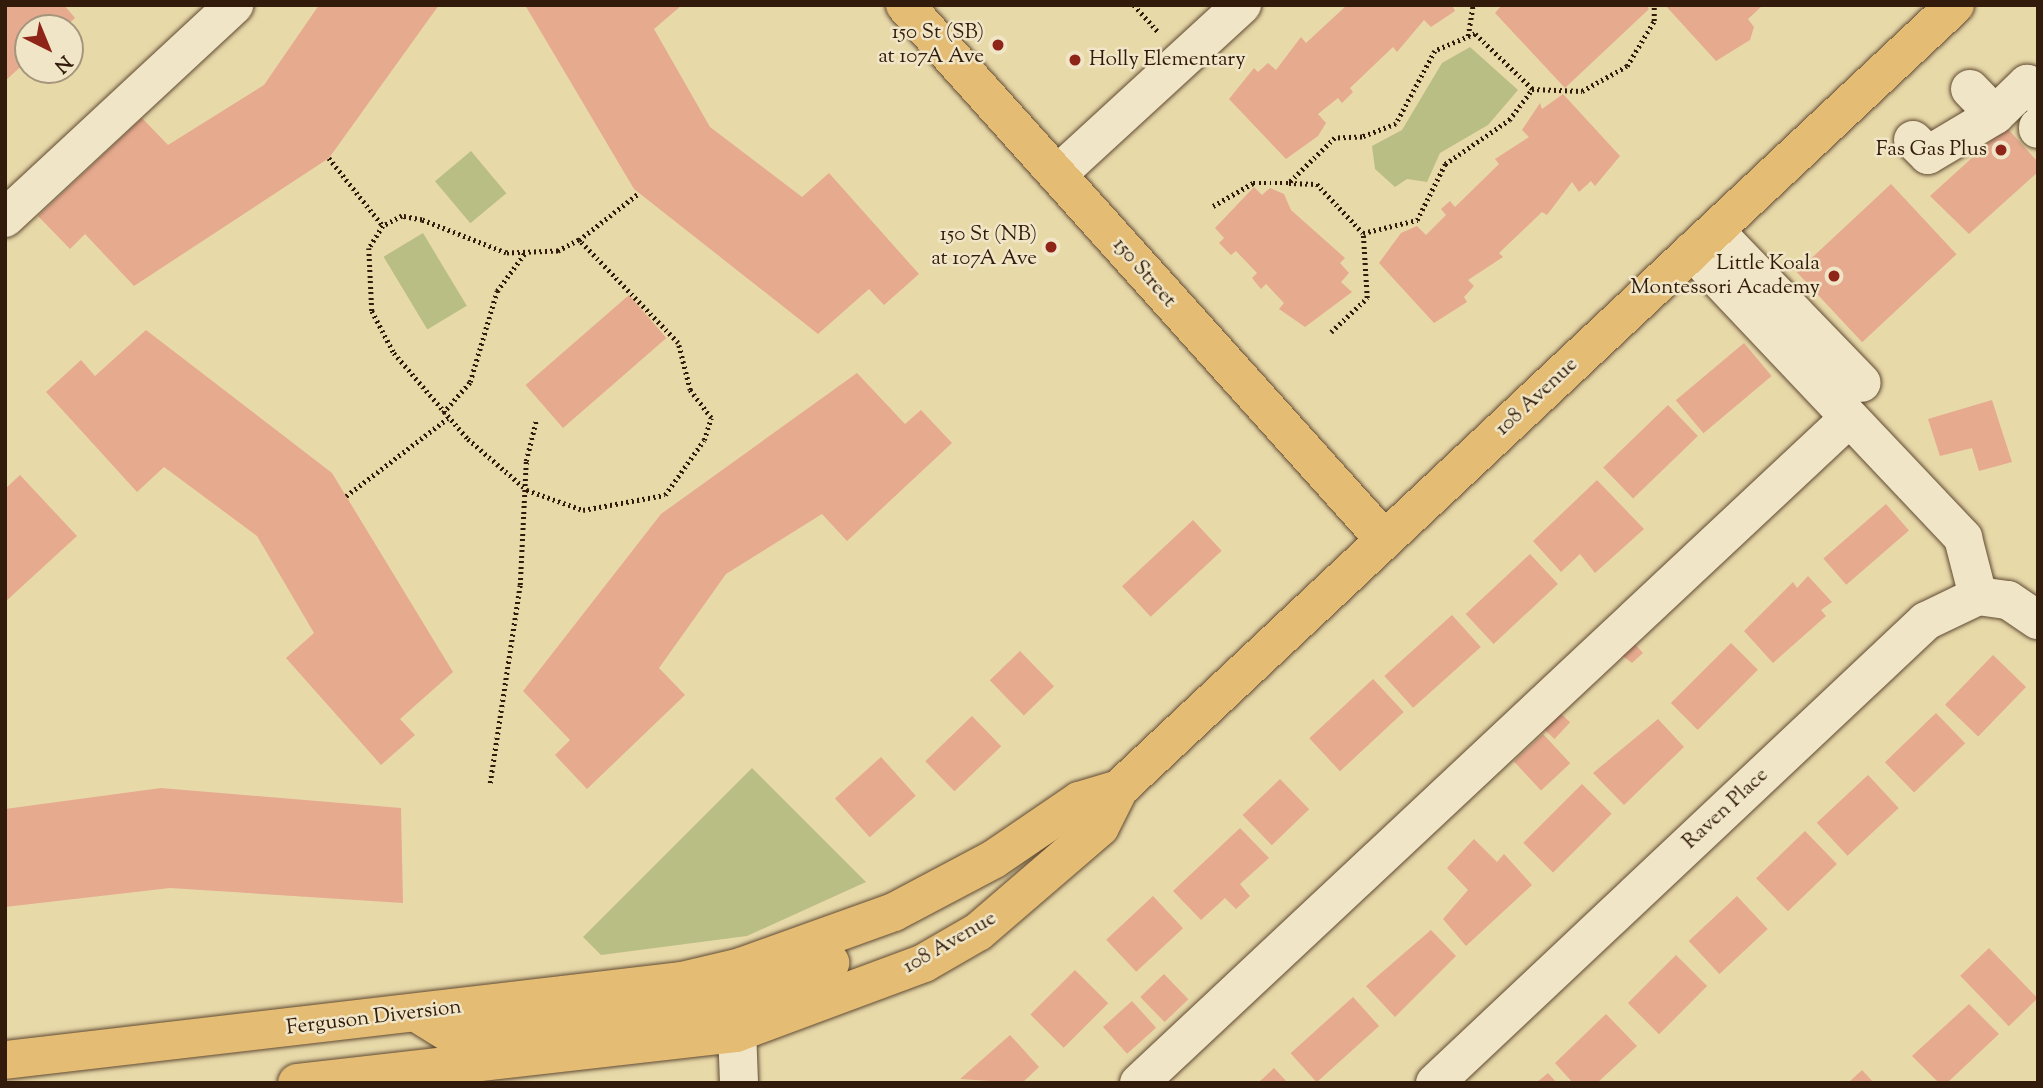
<!DOCTYPE html>
<style>
body{margin:0}
#map{position:relative;width:2043px;height:1088px;overflow:hidden;background:#e8d9a9;font-family:"Sorts Mill Goudy",serif}
div>[style]{position:absolute}
[style*='--x']{left:calc(var(--x)*1px);top:calc(var(--y)*1px);width:calc(var(--w)*1px);rotate:calc(var(--a)*1deg)}
.green>*{inset:0;background:#b9be85;transform-origin:0 0}
.building>*{inset:0;background:#e6aa8f;transform-origin:0 0}
.path>*{height:4.5px;margin-top:-2.25px;transform-origin:0;background:repeating-linear-gradient(90deg,#321b0b 0 2px,transparent 0 5.5px)}
.roads{filter:drop-shadow(0 0 2px #604a32) drop-shadow(0 0 2px #604a32)}
.minor>*{height:38px;margin:-19px;padding:0 19px;transform-origin:19px;border-radius:19px;background:#f0e6c7}
.major>*{height:38px;margin:-19px;padding:0 19px;transform-origin:19px;border-radius:19px;background:#e4bc74}
.dots>*{width:19px;height:19px;translate:-50% -50%;box-sizing:border-box;border:4px solid #f0e6c7;border-radius:50%}
span{translate:-50% -50%;white-space:nowrap;text-align:center;line-height:1.15;-webkit-text-stroke:5px #f0e6c7;paint-order:stroke}
.poi-label{font-size:21px;color:#321b0b}
.right{translate:-100% -50%;text-align:right}
.left{translate:0 -50%;text-align:left}
.street-label{font-size:21px;color:#321b0b}
.frame{position:absolute;inset:0;border:7px solid #321b0b;pointer-events:none}
.north{position:absolute;left:14px;top:14px;width:70px;height:70px;box-sizing:border-box;background:#f0e6c7;border:2px solid #a4957c;border-radius:50%;rotate:137deg;font-size:19px;font-weight:700;line-height:28px;text-align:center;color:#321b0b}
.north::after{content:'';display:block;margin:auto;width:24px;height:32px;background:#8f2418;clip-path:polygon(50% 0,100% 100%,50% 72%,0 100%)}
</style>
<div id="map">
<div class="green">
<div style="clip-path:polygon(1470px 47px,1518px 90px,1488px 125px,1440px 153px,1427px 182px,1407px 179px,1395px 187px,1375px 169px,1372px 146px,1402px 130px,1442px 63px)"></div>
<div style="left:471px;top:151px;width:55px;height:47px;rotate:50deg"></div>
<div style="left:423px;top:233px;width:85px;height:46px;rotate:59deg"></div>
<div style="clip-path:polygon(752px 768px,866px 882px,747px 936px,601px 955px,583px 937px)"></div>
</div>
<div class="building">
<div style="clip-path:polygon(5px 5px,64px 5px,75px 18px,64px 28px,28px 28px,28px 60px,5px 81px)"></div>
<div style="clip-path:polygon(319px 5px,439px 5px,329px 158px,134px 286px,85px 234px,70px 249px,38px 216px,142px 118px,168px 145px,264px 85px)"></div>
<div style="clip-path:polygon(525px 5px,682px 5px,654px 29px,710px 127px,802px 197px,829px 173px,919px 274px,884px 305px,869px 289px,818px 334px,634px 189px)"></div>
<div style="clip-path:polygon(1347px 5px,1452px 5px,1455px 11px,1431px 27px,1424px 20px,1397px 52px,1393px 47px,1350px 88px,1353px 92px,1342px 103px,1338px 98px,1318px 114px,1326px 123px,1318px 136px,1286px 159px,1229px 99px,1254px 68px,1258px 72px,1268px 63px,1276px 70px,1301px 37px,1306px 43px)"></div>
<div style="clip-path:polygon(1502px 5px,1646px 5px,1649px 9px,1565px 88px,1495px 13px)"></div>
<div style="clip-path:polygon(1665px 5px,1763px 5px,1748px 19px,1754px 27px,1750px 40px,1716px 61px)"></div>
<div style="clip-path:polygon(1563px 94px,1620px 156px,1595px 186px,1591px 181px,1579px 192px,1572px 182px,1547px 215px,1542px 212px,1499px 253px,1503px 257px,1468px 280px,1474px 286px,1464px 297px,1467px 302px,1434px 323px,1379px 263px,1401px 233px,1417px 226px,1426px 235px,1446px 215px,1441px 209px,1450px 201px,1455px 207px,1499px 164px,1495px 159px,1529px 137px,1522px 130px,1540px 103px,1542px 109px)"></div>
<div style="clip-path:polygon(2006px 127px,2038px 162px,2038px 172px,1969px 234px,1930px 196px)"></div>
<div style="left:1891px;top:184px;width:96px;height:129px;rotate:47deg"></div>
<div style="clip-path:polygon(1254px 187px,1262px 195px,1270px 188px,1284px 194px,1291px 210px,1345px 258px,1340px 263px,1349px 273px,1341px 282px,1352px 292px,1305px 327px,1279px 309px,1284px 303px,1266px 284px,1261px 289px,1252px 278px,1257px 273px,1236px 251px,1231px 255px,1219px 243px,1224px 238px,1215px 228px)"></div>
<div style="left:629px;top:295px;width:57px;height:137px;rotate:49deg"></div>
<div style="clip-path:polygon(146px 330px,332px 473px,453px 672px,400px 719px,415px 735px,381px 765px,286px 658px,314px 633px,257px 536px,164px 467px,137px 492px,46px 392px,81px 360px,95px 376px)"></div>
<div style="left:1744px;top:343px;width:43px;height:89px;rotate:50deg"></div>
<div style="clip-path:polygon(857px 373px,905px 424px,921px 410px,952px 443px,847px 541px,822px 514px,726px 574px,659px 668px,685px 695px,587px 789px,555px 755px,570px 740px,523px 691px,661px 514px)"></div>
<div style="clip-path:polygon(1992px 400px,2012px 462px,1979px 471px,1972px 448px,1940px 456px,1928px 419px)"></div>
<div style="left:1668px;top:405px;width:43px;height:90px;rotate:46deg"></div>
<div style="clip-path:polygon(20px 475px,77px 536px,5px 602px,5px 489px)"></div>
<div style="clip-path:polygon(1597px 480px,1644px 529px,1595px 573px,1580px 554px,1561px 572px,1533px 541px)"></div>
<div style="left:1886px;top:504px;width:35px;height:83px;rotate:49deg"></div>
<div style="left:1193px;top:520px;width:42px;height:97px;rotate:47deg"></div>
<div style="left:1530px;top:554px;width:41px;height:88px;rotate:47deg"></div>
<div style="clip-path:polygon(1808px 576px,1832px 602px,1821px 610px,1826px 616px,1773px 663px,1744px 631px,1793px 582px,1797px 588px)"></div>
<div style="left:1452px;top:615px;width:43px;height:91px;rotate:48deg"></div>
<div style="clip-path:polygon(1633px 642px,1643px 653px,1632px 663px,1620px 654px)"></div>
<div style="left:1731px;top:643px;width:38px;height:85px;rotate:45deg"></div>
<div style="left:1020px;top:651px;width:49px;height:42px;rotate:46deg"></div>
<div style="left:1993px;top:655px;width:46px;height:69px;rotate:44deg"></div>
<div style="left:1373px;top:679px;width:45px;height:87px;rotate:47deg"></div>
<div style="left:1557px;top:710px;width:18px;height:23px;rotate:43deg"></div>
<div style="left:1936px;top:713px;width:42px;height:71px;rotate:46deg"></div>
<div style="left:972px;top:716px;width:42px;height:65px;rotate:46deg"></div>
<div style="clip-path:polygon(1658px 719px,1684px 747px,1624px 805px,1593px 773px)"></div>
<div style="left:1543px;top:734px;width:40px;height:40px;rotate:47deg"></div>
<div style="left:881px;top:757px;width:52px;height:62px;rotate:48deg"></div>
<div style="left:1868px;top:775px;width:45px;height:70px;rotate:47deg"></div>
<div style="left:1280px;top:779px;width:42px;height:52px;rotate:46deg"></div>
<div style="left:1582px;top:784px;width:42px;height:83px;rotate:45deg"></div>
<div style="clip-path:polygon(161px 788px,401px 808px,403px 903px,170px 888px,5px 907px,5px 809px)"></div>
<div style="clip-path:polygon(1240px 828px,1269px 858px,1240px 884px,1250px 896px,1236px 909px,1225px 898px,1201px 920px,1173px 891px)"></div>
<div style="left:1805px;top:831px;width:46px;height:68px;rotate:46deg"></div>
<div style="clip-path:polygon(1474px 839px,1497px 862px,1504px 854px,1532px 885px,1466px 946px,1443px 919px,1468px 890px,1447px 868px)"></div>
<div style="left:1153px;top:896px;width:44px;height:64px;rotate:47deg"></div>
<div style="left:1737px;top:896px;width:45px;height:66px;rotate:47deg"></div>
<div style="clip-path:polygon(1431px 930px,1456px 956px,1395px 1017px,1366px 986px)"></div>
<div style="left:1989px;top:948px;width:70px;height:40px;rotate:46deg"></div>
<div style="left:1676px;top:955px;width:44px;height:68px;rotate:45deg"></div>
<div style="left:1075px;top:970px;width:47px;height:63px;rotate:45deg"></div>
<div style="left:1164px;top:974px;width:35px;height:33px;rotate:46deg"></div>
<div style="left:1353px;top:997px;width:39px;height:84px;rotate:48deg"></div>
<div style="left:1132px;top:1001px;width:36px;height:39px;rotate:48deg"></div>
<div style="clip-path:polygon(1969px 1004px,1999px 1034px,1947px 1083px,1939px 1083px,1912px 1056px)"></div>
<div style="clip-path:polygon(1606px 1014px,1637px 1046px,1597px 1083px,1573px 1083px,1555px 1063px)"></div>
<div style="clip-path:polygon(1010px 1035px,1039px 1067px,1022px 1083px,960px 1079px)"></div>
<div style="clip-path:polygon(1274px 1068px,1288px 1083px,1258px 1083px)"></div>
<div style="clip-path:polygon(1862px 1070px,1874px 1083px,1848px 1083px)"></div>
<div style="clip-path:polygon(1548px 1073px,1557px 1083px,1536px 1083px)"></div>
</div>
<div class="path">
<div style="--x:1134;--y:5;--w:38;--a:48"></div>
<div style="--x:1468;--y:36;--w:31;--a:-81"></div>
<div style="--x:1532;--y:89;--w:50;--a:2.3"></div>
<div style="--x:1582;--y:91;--w:51;--a:-29.1"></div>
<div style="--x:1627;--y:66;--w:52;--a:-59"></div>
<div style="--x:1654;--y:21;--w:16;--a:-90"></div>
<div style="--x:329;--y:158;--w:87;--a:51.5"></div>
<div style="--x:383;--y:226;--w:26;--a:122"></div>
<div style="--x:369;--y:248;--w:63;--a:87.3"></div>
<div style="--x:372;--y:311;--w:47;--a:62.4"></div>
<div style="--x:394;--y:353;--w:113;--a:49.3"></div>
<div style="--x:468;--y:439;--w:78;--a:40.8"></div>
<div style="--x:527;--y:490;--w:59;--a:19.7"></div>
<div style="--x:583;--y:510;--w:83;--a:-10.4"></div>
<div style="--x:665;--y:495;--w:67;--a:-54.7"></div>
<div style="--x:704;--y:440;--w:23;--a:-72"></div>
<div style="--x:711;--y:418;--w:35;--a:-127"></div>
<div style="--x:690;--y:390;--w:49;--a:-104.3"></div>
<div style="--x:678;--y:343;--w:143;--a:-133.9"></div>
<div style="--x:579;--y:240;--w:24;--a:152"></div>
<div style="--x:558;--y:251;--w:52;--a:177.8"></div>
<div style="--x:506;--y:253;--w:90;--a:-158.6"></div>
<div style="--x:422;--y:220;--w:20;--a:-169"></div>
<div style="--x:402;--y:216;--w:21;--a:152"></div>
<div style="--x:1213;--y:206;--w:46;--a:-29.9"></div>
<div style="--x:1253;--y:183;--w:36;--a:0"></div>
<div style="--x:1289;--y:183;--w:28;--a:2"></div>
<div style="--x:1317;--y:184;--w:67;--a:46.8"></div>
<div style="--x:1363;--y:233;--w:56;--a:-13.5"></div>
<div style="--x:1417;--y:220;--w:63;--a:-63.4"></div>
<div style="--x:1445;--y:164;--w:78;--a:-34.5"></div>
<div style="--x:1509;--y:120;--w:39;--a:-53"></div>
<div style="--x:1532;--y:89;--w:79;--a:-136"></div>
<div style="--x:1475;--y:34;--w:43;--a:157"></div>
<div style="--x:1435;--y:51;--w:83;--a:118.1"></div>
<div style="--x:1396;--y:124;--w:36;--a:159"></div>
<div style="--x:1362;--y:137;--w:27;--a:178"></div>
<div style="--x:1335;--y:138;--w:64;--a:135.6"></div>
<div style="--x:579;--y:240;--w:76;--a:-38.1"></div>
<div style="--x:1331;--y:332;--w:50;--a:-43.4"></div>
<div style="--x:1367;--y:298;--w:65;--a:-93.5"></div>
<div style="--x:443;--y:413;--w:41;--a:-48.9"></div>
<div style="--x:470;--y:382;--w:95;--a:-73.5"></div>
<div style="--x:497;--y:291;--w:47;--a:-53.6"></div>
<div style="--x:346;--y:496;--w:128;--a:-37.4"></div>
<div style="--x:490;--y:783;--w:200;--a:-81.4"></div>
<div style="--x:520;--y:585;--w:124;--a:-87.2"></div>
<div style="--x:526;--y:461;--w:41;--a:-76"></div>
</div>
<div class="roads">
<div class="minor">
<div style="--x:1970;--y:89;--w:36;--a:46"></div>
<div style="--x:2038;--y:127;--w:2;--a:90"></div>
<div style="--x:1913;--y:140;--w:21;--a:45"></div>
<div style="--x:1928;--y:155;--w:78;--a:-30.8"></div>
<div style="--x:1995;--y:115;--w:45;--a:-44.1"></div>
<div style="--x:2027;--y:84;--w:16;--a:45"></div>
<div style="--x:1058;--y:174;--w:250;--a:-42.6"></div>
<div style="--x:5;--y:218;--w:313;--a:-42.9"></div>
<div style="--x:1715;--y:231;--w:211;--a:46"></div>
<div style="--x:1692;--y:251;--w:395;--a:46.6"></div>
<div style="--x:1963;--y:538;--w:60;--a:75.5"></div>
<div style="--x:736;--y:1004;--w:79;--a:87.8"></div>
<div style="--x:1139;--y:1083;--w:971;--a:-43.12"></div>
<div style="--x:1435;--y:1083;--w:674;--a:-43.26"></div>
<div style="--x:1926;--y:621;--w:58;--a:-25.7"></div>
<div style="--x:1978;--y:596;--w:30;--a:8"></div>
<div style="--x:2008;--y:600;--w:36;--a:34"></div>
</div>
<div class="major">
<div style="--x:905;--y:5;--w:717;--a:48.11"></div>
<div style="--x:417;--y:1013;--w:49;--a:31.8"></div>
<div style="--x:459;--y:1039;--w:279;--a:-7.2"></div>
<div style="--x:736;--y:1004;--w:103;--a:-23.6"></div>
<div style="--x:5;--y:1060;--w:682;--a:-6.66"></div>
<div style="--x:682;--y:981;--w:61;--a:-13.3"></div>
<div style="--x:741;--y:967;--w:163;--a:-19.8"></div>
<div style="--x:894;--y:912;--w:113;--a:-27.9"></div>
<div style="--x:994;--y:859;--w:103;--a:-34.3"></div>
<div style="--x:1079;--y:801;--w:42;--a:-16.7"></div>
<div style="--x:297;--y:1083;--w:442;--a:-6.5"></div>
<div style="--x:736;--y:1033;--w:201;--a:-20.4"></div>
<div style="--x:924;--y:963;--w:62;--a:-29.9"></div>
<div style="--x:978;--y:932;--w:161;--a:-40.7"></div>
<div style="--x:1100;--y:827;--w:42;--a:-63.4"></div>
<div style="--x:1119;--y:789;--w:1146;--a:-43.16"></div>
</div>
</div>
<div class="dots">
<div style="left:998px;top:45px;background:#8f2418"></div>
<div style="left:1075px;top:60px;background:#8f2418"></div>
<div style="left:2001px;top:150px;background:#8f2418"></div>
<div style="left:1051px;top:247px;background:#8f2418"></div>
<div style="left:1834px;top:276px;background:#8f2418"></div>
</div>
<div class="poi-label">
<span class="right" style="left:984px;top:45px">150 St (SB)<br>at 107A Ave</span>
<span class="left" style="left:1089px;top:60px">Holly Elementary</span>
<span class="right" style="left:1987px;top:150px">Fas Gas Plus</span>
<span class="right" style="left:1037px;top:247px">150 St (NB)<br>at 107A Ave</span>
<span class="right" style="left:1820px;top:276px">Little Koala<br>Montessori Academy</span>
</div>
<div class="street-label">
<span style="left:1144px;top:273px;rotate:49deg">150 Street</span>
<span style="left:1537px;top:397px;rotate:-43deg">108 Avenue</span>
<span style="left:1726px;top:809px;rotate:-43deg">Raven Place</span>
<span style="left:950px;top:943px;rotate:-30deg">108 Avenue</span>
<span style="left:374px;top:1018px;rotate:-7deg">Ferguson Diversion</span>
</div>
<div class="frame"></div>
<div class="north">N</div>
</div>
